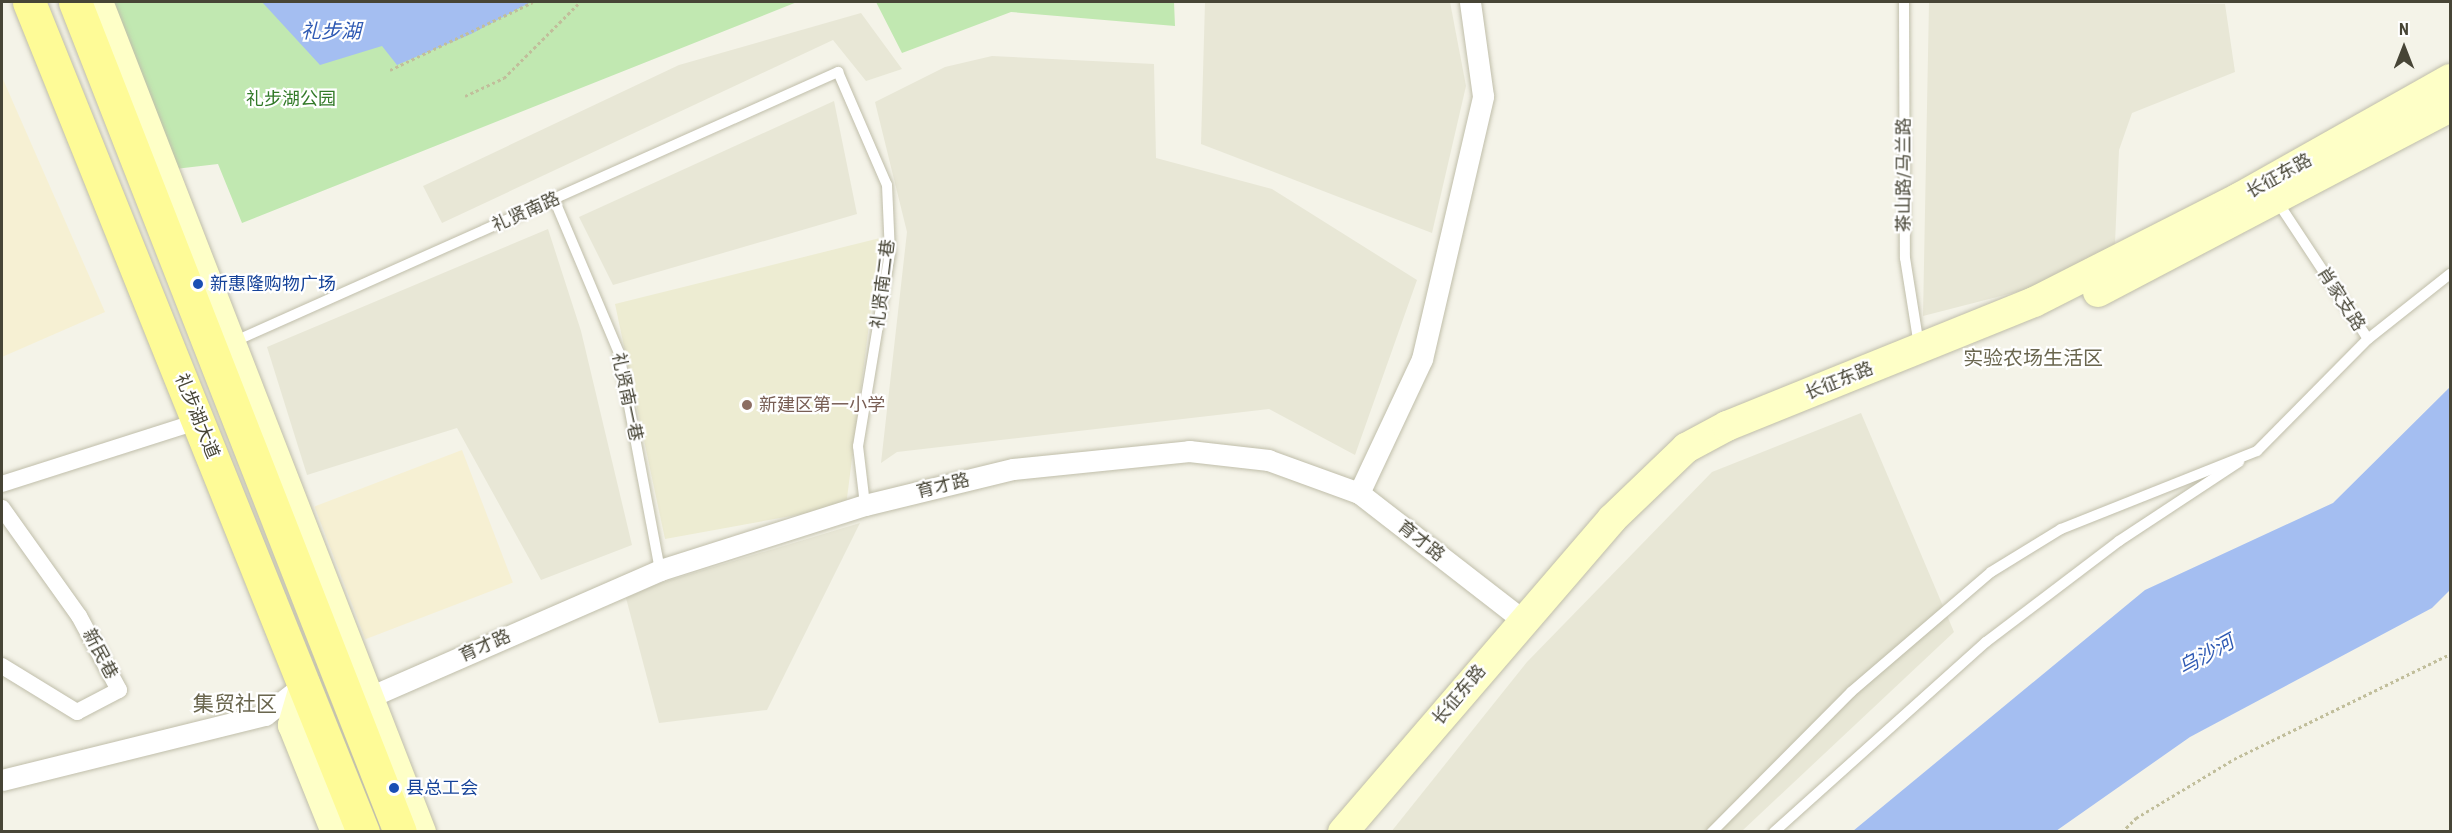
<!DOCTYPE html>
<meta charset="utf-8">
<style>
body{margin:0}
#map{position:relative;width:2452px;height:833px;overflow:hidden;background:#f4f3e8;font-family:"Roboto Condensed","Noto Sans SC",sans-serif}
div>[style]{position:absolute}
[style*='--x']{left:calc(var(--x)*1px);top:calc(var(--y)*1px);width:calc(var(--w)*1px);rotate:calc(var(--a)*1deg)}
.residential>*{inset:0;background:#e8e7d6}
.commercial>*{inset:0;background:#f6f0d3;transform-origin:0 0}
.education>*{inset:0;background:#edecd2}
.green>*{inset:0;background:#c1e8b1}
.water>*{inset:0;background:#a4bef1}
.path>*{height:3px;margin-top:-1.5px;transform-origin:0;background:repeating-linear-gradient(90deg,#c1be9b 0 3px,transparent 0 6px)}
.roads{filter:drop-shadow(0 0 2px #c0beaa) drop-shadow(0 0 2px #c0beaa)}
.service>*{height:10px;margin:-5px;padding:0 5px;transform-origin:5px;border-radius:5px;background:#fff}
.pedestrian>*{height:16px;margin:-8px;padding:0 8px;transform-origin:8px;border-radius:8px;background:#fff}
.minor>*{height:21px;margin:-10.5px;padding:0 10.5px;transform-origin:10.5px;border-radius:10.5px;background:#fff}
.secondary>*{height:30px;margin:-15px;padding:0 15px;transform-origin:15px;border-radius:15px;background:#feffc7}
.primary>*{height:33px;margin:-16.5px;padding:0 16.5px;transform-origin:16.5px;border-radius:16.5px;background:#fefb97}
.dots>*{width:16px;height:16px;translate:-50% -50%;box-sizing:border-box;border:3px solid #fff;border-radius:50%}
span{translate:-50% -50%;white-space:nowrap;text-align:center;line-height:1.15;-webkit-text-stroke:4.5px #fff;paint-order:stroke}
.park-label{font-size:18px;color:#337a29}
.street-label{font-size:18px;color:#474536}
.transit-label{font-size:18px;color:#164399}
.left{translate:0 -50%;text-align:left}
.education-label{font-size:18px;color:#785e54}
.water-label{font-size:20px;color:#2f5ab4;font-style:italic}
.neighbourhood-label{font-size:20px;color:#6a664e}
.quarter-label{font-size:21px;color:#6a664e}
.frame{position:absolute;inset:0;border:3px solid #474536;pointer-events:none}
.north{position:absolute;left:2374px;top:18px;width:60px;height:60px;-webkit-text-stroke:4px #fff;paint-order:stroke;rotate:0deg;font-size:16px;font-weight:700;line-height:24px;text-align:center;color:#474536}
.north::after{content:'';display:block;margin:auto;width:21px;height:27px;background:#474536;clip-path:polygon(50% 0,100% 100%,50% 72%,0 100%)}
</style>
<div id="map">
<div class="residential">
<div style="clip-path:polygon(1205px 2px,1450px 2px,1466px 86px,1432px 233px,1201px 144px)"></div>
<div style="clip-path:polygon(1929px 2px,2225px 4px,2235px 72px,2132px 113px,2119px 150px,2114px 267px,1923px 316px)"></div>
<div style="clip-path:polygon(861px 13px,902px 69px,866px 81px,833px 40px,442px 223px,423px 186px,679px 65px)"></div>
<div style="clip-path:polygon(992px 56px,1154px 64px,1156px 158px,1272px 189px,1417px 280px,1355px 455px,1269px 409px,897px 452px,881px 463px,907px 232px,875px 102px,945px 67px)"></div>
<div style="clip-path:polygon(834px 101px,857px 214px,613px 285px,579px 217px)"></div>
<div style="clip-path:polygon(548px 229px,581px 331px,632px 545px,541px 580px,457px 428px,307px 475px,267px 347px)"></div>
<div style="clip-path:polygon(1861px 413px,1954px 632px,1742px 831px,1391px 832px,1527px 662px,1712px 472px)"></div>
<div style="clip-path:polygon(860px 523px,767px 710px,659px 723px,626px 598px,657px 584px)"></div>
</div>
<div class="commercial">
<div style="clip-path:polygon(2px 77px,105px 312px,2px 357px)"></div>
<div style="left:462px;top:450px;width:142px;height:158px;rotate:69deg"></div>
</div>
<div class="education">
<div style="clip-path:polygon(880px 238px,846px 506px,665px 539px,615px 304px)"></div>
</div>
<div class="green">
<div style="clip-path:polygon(111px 2px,797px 2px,242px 223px,218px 164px,175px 169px)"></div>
<div style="clip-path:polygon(876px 2px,1174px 2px,1175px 26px,1011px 12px,902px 53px)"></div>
</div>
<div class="water">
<div style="clip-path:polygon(262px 2px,531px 2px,471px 34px,397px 65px,382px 46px,320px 65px)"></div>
<div style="clip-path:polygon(2450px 387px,2450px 590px,2432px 608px,2190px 737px,2056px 831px,1853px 831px,2145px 590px,2333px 503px)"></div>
</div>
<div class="path">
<div style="--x:390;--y:70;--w:158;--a:-25.4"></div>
<div style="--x:465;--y:96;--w:43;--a:-24.8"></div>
<div style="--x:504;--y:78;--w:107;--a:-45"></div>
<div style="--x:2122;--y:832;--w:20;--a:-45"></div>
<div style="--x:2136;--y:818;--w:114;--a:-31"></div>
<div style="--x:2234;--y:759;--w:240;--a:-25.9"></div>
</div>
<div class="roads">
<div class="service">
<div style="--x:1904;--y:2;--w:256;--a:89.8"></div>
<div style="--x:1905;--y:258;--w:88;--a:80.9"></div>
<div style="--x:554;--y:199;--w:167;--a:67.1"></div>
<div style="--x:619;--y:353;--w:221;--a:79.3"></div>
<div style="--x:2277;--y:201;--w:165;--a:56.6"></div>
<div style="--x:2368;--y:339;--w:105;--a:-38.4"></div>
<div style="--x:233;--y:342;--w:663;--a:-24.05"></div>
<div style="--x:838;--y:72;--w:123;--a:66.6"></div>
<div style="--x:887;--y:185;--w:68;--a:87.5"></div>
<div style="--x:890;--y:253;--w:196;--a:99.4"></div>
<div style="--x:858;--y:446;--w:59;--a:83.2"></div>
<div style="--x:1712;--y:832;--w:197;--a:-45.2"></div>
<div style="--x:1851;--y:692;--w:184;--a:-40.6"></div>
<div style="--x:1991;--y:572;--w:82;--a:-31.6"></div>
<div style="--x:2061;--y:529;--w:211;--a:-21.7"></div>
<div style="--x:2257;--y:451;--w:158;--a:-45.3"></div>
<div style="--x:1774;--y:832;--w:285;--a:-41.9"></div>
<div style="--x:1986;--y:642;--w:167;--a:-37.2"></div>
<div style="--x:2119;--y:541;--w:144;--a:-33.4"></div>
</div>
<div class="pedestrian">
<div style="--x:2;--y:484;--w:207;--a:-17.7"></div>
<div style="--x:2;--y:508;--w:133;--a:54.5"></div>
<div style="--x:79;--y:616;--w:84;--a:61.6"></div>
<div style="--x:119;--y:690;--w:47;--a:152.4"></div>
<div style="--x:77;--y:712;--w:88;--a:-148.5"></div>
</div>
<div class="minor">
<div style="--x:1359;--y:493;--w:148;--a:-64.8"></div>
<div style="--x:1422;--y:359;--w:270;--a:-76.9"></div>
<div style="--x:1483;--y:96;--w:95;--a:-97.9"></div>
<div style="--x:356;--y:703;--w:332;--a:-23.6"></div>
<div style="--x:660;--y:570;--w:215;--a:-17.6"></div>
<div style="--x:865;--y:505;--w:152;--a:-13.7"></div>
<div style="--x:1013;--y:469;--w:177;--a:-5.8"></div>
<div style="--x:1189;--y:451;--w:80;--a:6.5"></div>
<div style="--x:1268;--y:460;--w:97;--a:19.9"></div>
<div style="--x:1359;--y:493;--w:207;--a:37.8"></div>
<div style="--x:2;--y:780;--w:271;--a:-13.9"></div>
<div style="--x:265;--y:715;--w:51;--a:-37.8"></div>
</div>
<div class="secondary">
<div style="--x:98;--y:2;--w:891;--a:68.74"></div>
<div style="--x:2098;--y:292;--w:398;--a:-27.7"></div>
<div style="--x:305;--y:684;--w:43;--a:106.3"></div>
<div style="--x:293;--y:725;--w:115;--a:68.1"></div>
<div style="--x:1343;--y:832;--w:413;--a:-49.3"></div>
<div style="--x:1612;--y:519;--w:103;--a:-43.8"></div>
<div style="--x:1686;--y:448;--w:47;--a:-28.2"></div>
<div style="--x:1727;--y:426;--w:331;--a:-22"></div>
<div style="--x:2034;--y:302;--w:230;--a:-26.9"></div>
<div style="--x:2239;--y:198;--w:242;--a:-29.4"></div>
</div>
<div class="primary">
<div style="--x:29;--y:2;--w:895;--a:68.08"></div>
<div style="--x:75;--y:2;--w:891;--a:68.62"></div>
</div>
</div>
<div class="dots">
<div style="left:198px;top:284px;background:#1a4fb4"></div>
<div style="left:747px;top:405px;background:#8d6e63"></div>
<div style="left:394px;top:788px;background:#1a4fb4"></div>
</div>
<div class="park-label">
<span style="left:291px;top:99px">礼步湖公园</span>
</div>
<div class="street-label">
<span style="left:1904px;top:175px;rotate:-90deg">茶山路/马兰路</span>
<span style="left:2279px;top:176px;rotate:-29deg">长征东路</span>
<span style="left:526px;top:212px;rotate:-24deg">礼贤南路</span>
<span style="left:883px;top:284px;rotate:-83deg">礼贤南二巷</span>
<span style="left:2341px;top:299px;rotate:57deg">肖家支路</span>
<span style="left:1839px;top:381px;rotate:-22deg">长征东路</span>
<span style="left:627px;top:397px;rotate:78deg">礼贤南一巷</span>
<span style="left:197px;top:416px;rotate:68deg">礼步湖大道</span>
<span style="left:943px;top:486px;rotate:-14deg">育才路</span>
<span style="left:1421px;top:541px;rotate:38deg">育才路</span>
<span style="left:485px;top:646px;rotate:-24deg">育才路</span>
<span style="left:100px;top:654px;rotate:62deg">新民巷</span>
<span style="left:1459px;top:695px;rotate:-50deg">长征东路</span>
</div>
<div class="transit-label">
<span class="left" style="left:210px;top:284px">新惠隆购物广场</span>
<span class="left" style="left:406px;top:788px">县总工会</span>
</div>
<div class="education-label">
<span class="left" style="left:759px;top:405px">新建区第一小学</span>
</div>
<div class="water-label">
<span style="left:331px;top:31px">礼步湖</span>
<span style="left:2206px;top:655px;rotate:-29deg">乌沙河</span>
</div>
<div class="neighbourhood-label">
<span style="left:2033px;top:358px">实验农场生活区</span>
</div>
<div class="quarter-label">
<span style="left:235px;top:704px">集贸社区</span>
</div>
<div class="frame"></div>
<div class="north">N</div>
</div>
